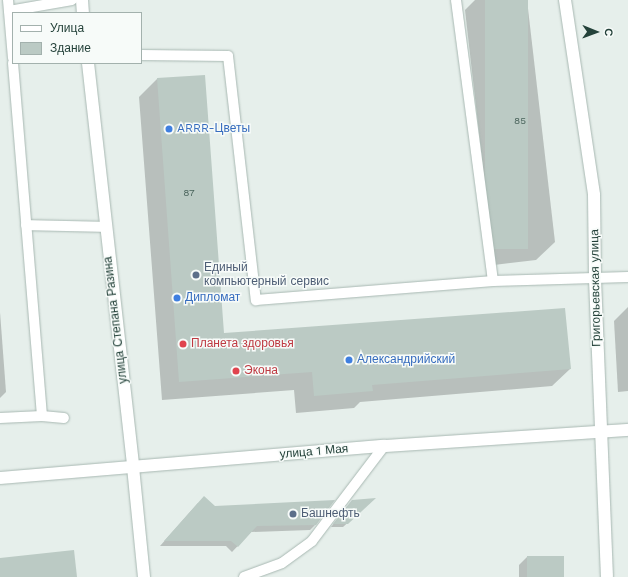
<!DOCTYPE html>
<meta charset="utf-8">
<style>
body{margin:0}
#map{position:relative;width:628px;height:577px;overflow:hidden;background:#e6efeb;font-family:"Work Sans",sans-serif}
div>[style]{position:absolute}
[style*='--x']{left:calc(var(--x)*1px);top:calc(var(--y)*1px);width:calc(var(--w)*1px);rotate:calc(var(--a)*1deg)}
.shadow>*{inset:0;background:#0003}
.building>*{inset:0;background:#bbcac4;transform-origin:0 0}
.roads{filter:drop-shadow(0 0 1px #a8b8b2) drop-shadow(0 0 1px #a8b8b2)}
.service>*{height:10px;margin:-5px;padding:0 5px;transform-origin:5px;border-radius:5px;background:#fff}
.minor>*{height:12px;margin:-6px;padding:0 6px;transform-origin:6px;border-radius:6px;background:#fff}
.secondary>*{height:12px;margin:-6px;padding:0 6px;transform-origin:6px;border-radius:6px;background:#fff}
.dots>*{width:11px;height:11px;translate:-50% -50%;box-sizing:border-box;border:2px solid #f7fbf9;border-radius:50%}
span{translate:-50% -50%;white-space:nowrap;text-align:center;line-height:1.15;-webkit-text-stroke:3px #f7fbf9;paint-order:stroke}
.number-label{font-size:10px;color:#4a645c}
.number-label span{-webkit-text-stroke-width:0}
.shop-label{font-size:12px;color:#366cbe}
.left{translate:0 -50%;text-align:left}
.service-label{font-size:12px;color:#4e5e75}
.street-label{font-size:12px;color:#24423a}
.health-label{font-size:12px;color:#be3a42}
.legend{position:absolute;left:12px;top:12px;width:130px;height:52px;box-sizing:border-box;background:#f7fbf9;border:1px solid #a3b1ad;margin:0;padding:5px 7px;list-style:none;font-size:12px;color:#24423a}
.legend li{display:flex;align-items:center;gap:8px;height:20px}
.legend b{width:20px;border:1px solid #a3b1ad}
.north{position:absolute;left:576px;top:12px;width:40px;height:40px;-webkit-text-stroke:3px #f7fbf9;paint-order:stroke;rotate:91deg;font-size:11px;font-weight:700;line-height:16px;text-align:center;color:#24423a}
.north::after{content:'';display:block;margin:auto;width:14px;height:18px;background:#24423a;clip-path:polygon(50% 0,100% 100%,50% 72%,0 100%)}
</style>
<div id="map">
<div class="shadow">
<div style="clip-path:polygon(475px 0,527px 0,555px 242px,536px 260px,494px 265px,465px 10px)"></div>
<div style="clip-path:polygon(204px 76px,223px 334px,570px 369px,552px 386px,360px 402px,354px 408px,296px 413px,294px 390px,162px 400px,139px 97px,157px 79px)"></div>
<div style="clip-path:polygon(628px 307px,628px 391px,618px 392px,614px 321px)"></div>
<div style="clip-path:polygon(0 312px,6px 392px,0 398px)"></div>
<div style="clip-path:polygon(373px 500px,343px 527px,331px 527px,352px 501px)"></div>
<div style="clip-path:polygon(198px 503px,214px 507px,316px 524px,310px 530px,251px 532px,232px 552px,226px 546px,160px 546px)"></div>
<div style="clip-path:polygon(527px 557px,564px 577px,519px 577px,519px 565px)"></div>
</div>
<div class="building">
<div style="left:485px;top:0;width:43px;height:249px"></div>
<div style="clip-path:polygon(205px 75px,224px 333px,565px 308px,571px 369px,372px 385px,373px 391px,314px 396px,312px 372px,179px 382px,157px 78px)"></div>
<div style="clip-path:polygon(204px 496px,215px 506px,335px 500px,316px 525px,257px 526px,238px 547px,231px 541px,164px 541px)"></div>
<div style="clip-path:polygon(376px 498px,348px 524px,333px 524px,352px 500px)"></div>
<div style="clip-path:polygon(74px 550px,77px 577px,0 577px,0 558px)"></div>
<div style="left:527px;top:556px;width:37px;height:21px"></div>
</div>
<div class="roads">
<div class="service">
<div style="--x:8;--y:0;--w:58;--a:85.1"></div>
<div style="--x:456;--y:0;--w:283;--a:82.5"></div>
<div style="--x:9;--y:11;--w:64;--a:-9.9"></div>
<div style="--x:141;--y:55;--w:87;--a:0.7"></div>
<div style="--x:228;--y:56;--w:246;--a:83.5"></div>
<div style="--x:256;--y:300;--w:238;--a:-4.6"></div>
<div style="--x:493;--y:281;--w:135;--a:-1.7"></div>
<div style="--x:13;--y:63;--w:354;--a:85.3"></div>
<div style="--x:26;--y:225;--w:80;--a:1.4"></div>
<div style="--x:0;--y:418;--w:42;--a:-2.7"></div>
<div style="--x:42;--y:416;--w:22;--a:5"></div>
<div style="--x:244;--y:577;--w:40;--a:-20.2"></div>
<div style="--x:282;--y:563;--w:37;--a:-36"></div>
<div style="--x:312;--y:541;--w:119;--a:-52.8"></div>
</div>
<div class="minor">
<div style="--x:565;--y:0;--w:197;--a:81.5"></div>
<div style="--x:594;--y:195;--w:84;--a:89.3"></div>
<div style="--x:595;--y:279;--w:298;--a:87.7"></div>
<div style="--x:133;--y:467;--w:111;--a:84.3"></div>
</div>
<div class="secondary">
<div style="--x:82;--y:0;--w:13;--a:86"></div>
<div style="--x:88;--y:63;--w:406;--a:83.6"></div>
<div style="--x:0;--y:478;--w:385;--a:-4.8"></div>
<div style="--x:384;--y:446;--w:245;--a:-3.8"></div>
</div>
</div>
<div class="dots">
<div style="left:169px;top:129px;background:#3f7fe0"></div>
<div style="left:196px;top:275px;background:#5c6f8a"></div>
<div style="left:177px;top:298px;background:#3f7fe0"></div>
<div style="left:183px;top:344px;background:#e0444e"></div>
<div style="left:349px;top:360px;background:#3f7fe0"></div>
<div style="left:236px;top:371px;background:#e0444e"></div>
<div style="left:293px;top:514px;background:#5c6f8a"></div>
</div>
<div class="number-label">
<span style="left:520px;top:121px">85</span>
<span style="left:189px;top:193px">87</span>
</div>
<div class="shop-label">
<span class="left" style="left:177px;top:129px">ARRR-Цветы</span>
<span class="left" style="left:185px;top:298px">Дипломат</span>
<span class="left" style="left:357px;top:360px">Александрийский</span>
</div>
<div class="service-label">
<span class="left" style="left:204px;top:275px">Единый<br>компьютерный сервис</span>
<span class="left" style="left:301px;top:514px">Башнефть</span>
</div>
<div class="street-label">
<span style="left:596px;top:288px;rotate:-91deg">Григорьевская улица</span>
<span style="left:116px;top:320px;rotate:-97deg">улица Степана Разина</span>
<span style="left:314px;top:452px;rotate:-5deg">улица 1 Мая</span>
</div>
<div class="health-label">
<span class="left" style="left:191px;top:344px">Планета здоровья</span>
<span class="left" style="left:244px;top:371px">Экона</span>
</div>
<ul class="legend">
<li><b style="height:5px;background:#fff"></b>Улица</li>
<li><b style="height:11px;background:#bbcac4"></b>Здание</li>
</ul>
<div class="north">С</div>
</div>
